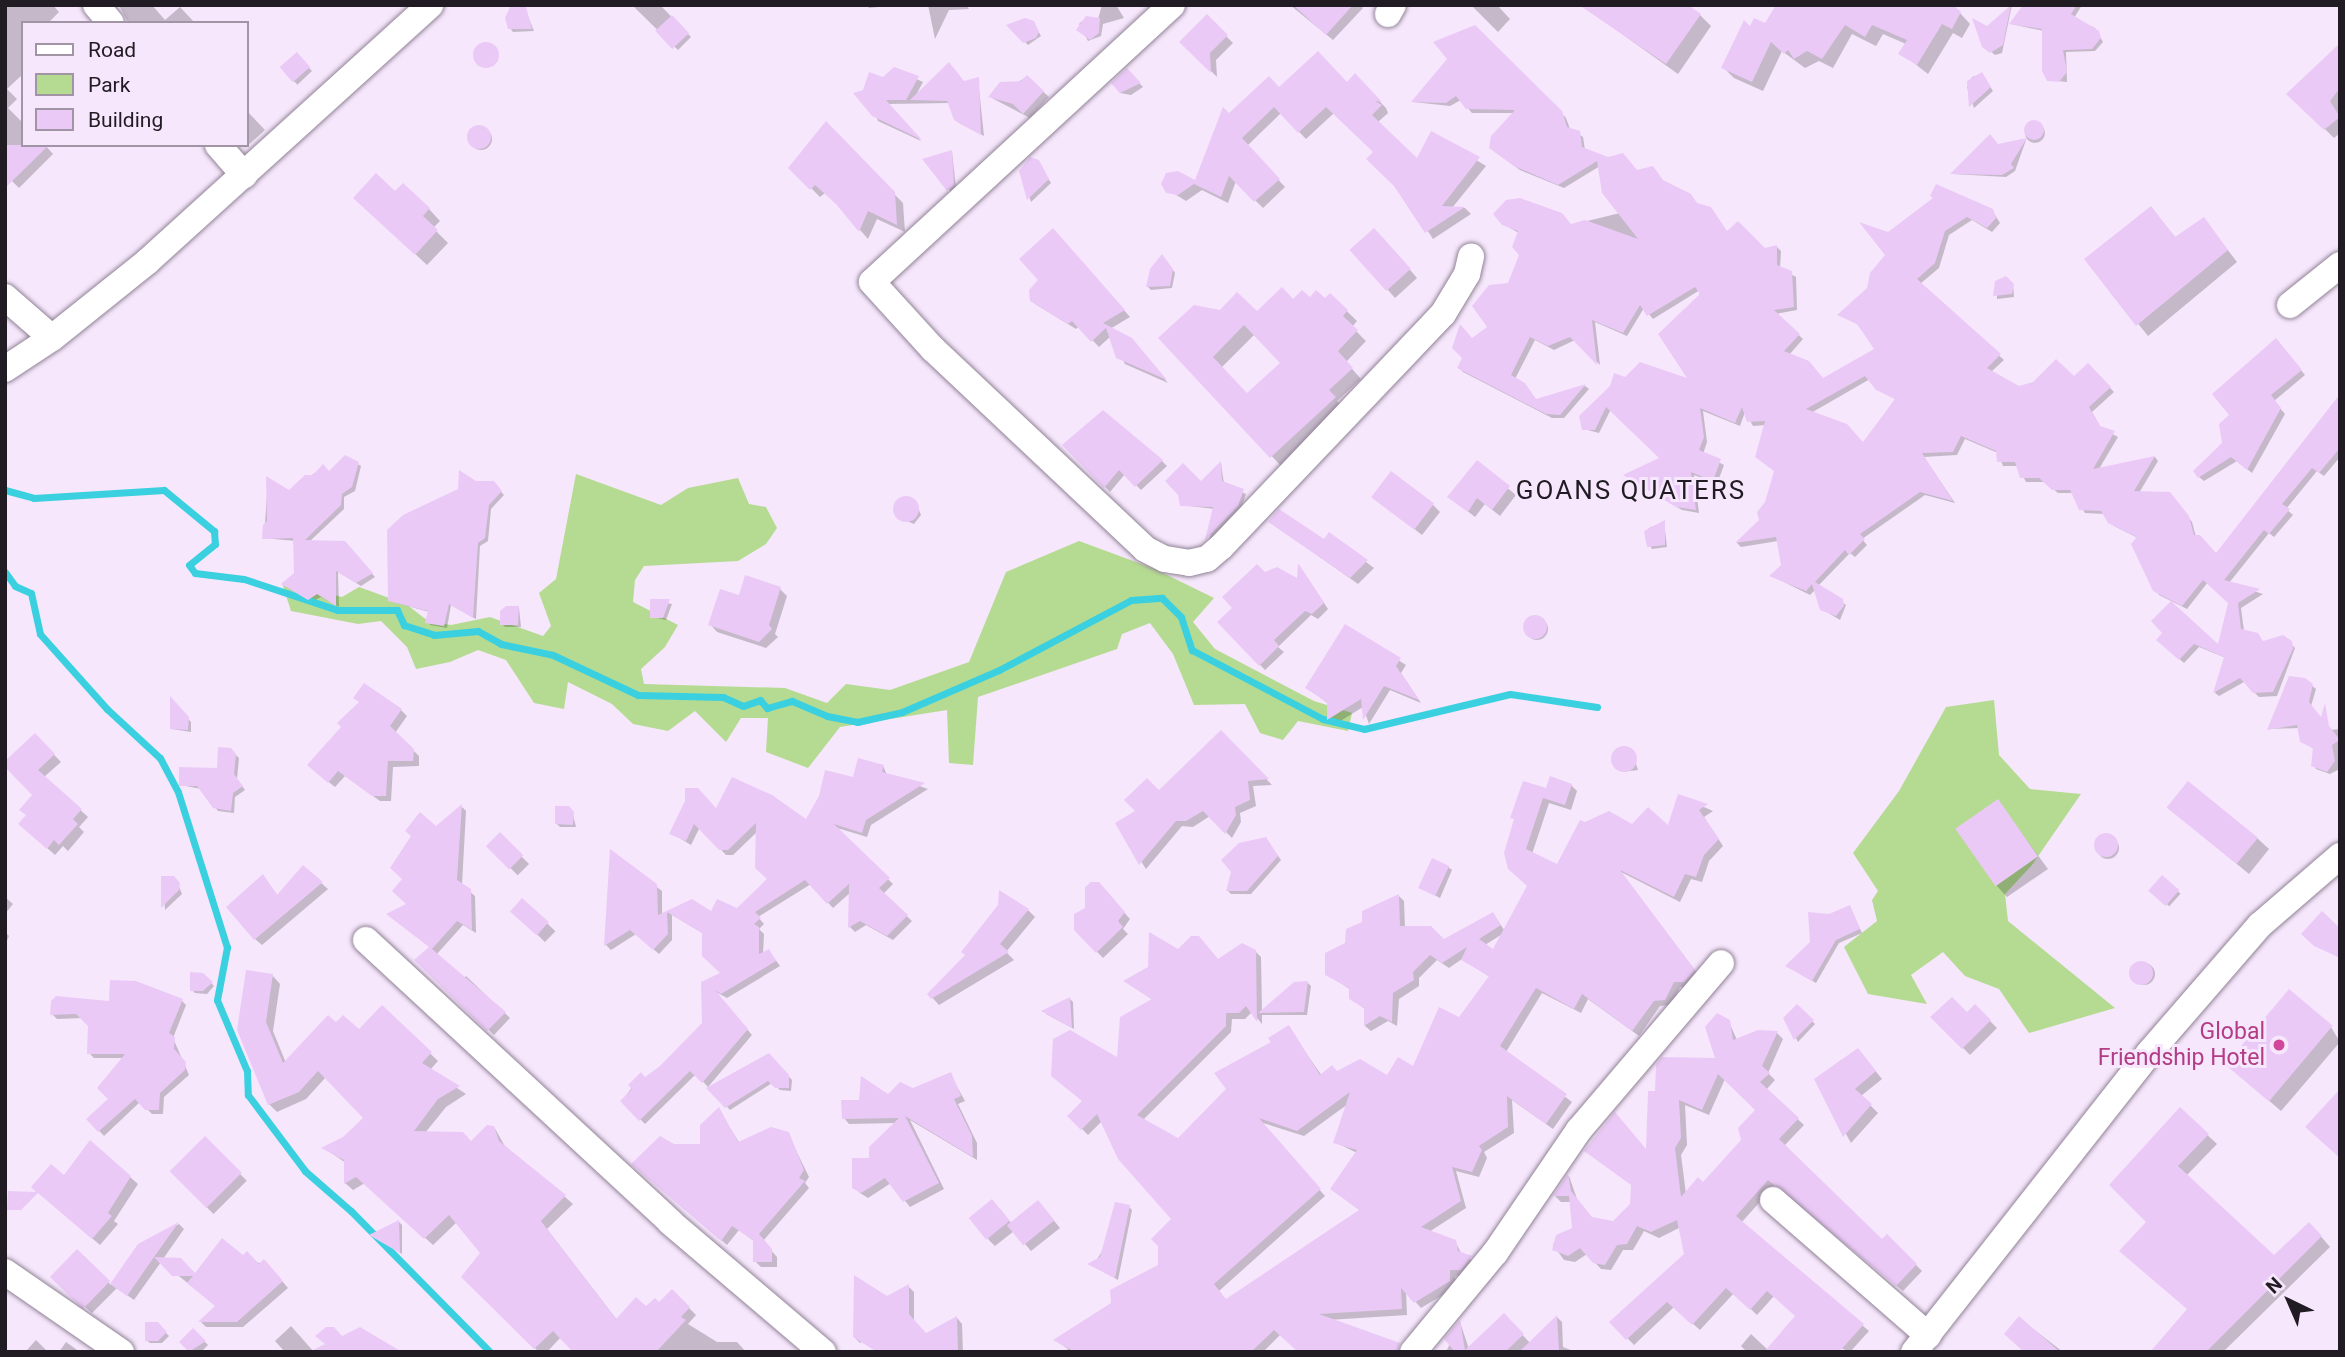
<!DOCTYPE html>
<style>
body{margin:0}
#map{position:relative;width:2345px;height:1357px;overflow:hidden;background:#f6e7fc;font-family:Roboto,sans-serif}
div>[style]{position:absolute}
[style*='--x']{left:calc(var(--x)*1px);top:calc(var(--y)*1px);width:calc(var(--w)*1px);rotate:calc(var(--a)*1deg)}
.green>*{inset:0;background:#b5db92}
.shadow>*{inset:0;background:#0003;transform-origin:0 0}
.round{border-radius:50%}
.stream>*{height:7px;margin:-3.5px;padding:0 3.5px;transform-origin:3.5px;border-radius:3.5px;background:#3bd0e0}
.building>*{inset:0;background:#ebc9f7;transform-origin:0 0}
.roads{filter:drop-shadow(0 0 2px #918396) drop-shadow(0 0 2px #918396)}
.minor>*{height:26px;margin:-13px;padding:0 13px;transform-origin:13px;border-radius:13px;background:#fff}
.dots>*{width:19px;height:19px;translate:-50% -50%;box-sizing:border-box;border:4px solid #f6e7fc;border-radius:50%}
span{translate:-50% -50%;white-space:nowrap;text-align:center;line-height:1.15;-webkit-text-stroke:6px #f6e7fc;paint-order:stroke}
.hotel-label{font-size:23px;color:#b23c85}
.right{translate:-100% -50%;text-align:right}
.quarter-label{font-size:26px;color:#211b23;letter-spacing:2px}
.frame{position:absolute;inset:0;border:7px solid #211b23;pointer-events:none}
.legend{position:absolute;left:21px;top:21px;width:228px;height:126px;box-sizing:border-box;background:#f6e7fc;border:2px solid #a195a5;margin:0;padding:9px 12px;list-style:none;font-size:21px;color:#211b23}
.legend li{display:flex;align-items:center;gap:14px;height:35px}
.legend b{width:35px;border:2px solid #a195a5}
.north{position:absolute;left:2254px;top:1266px;width:70px;height:70px;-webkit-text-stroke:5px #f6e7fc;paint-order:stroke;rotate:316deg;font-size:19px;font-weight:700;line-height:28px;text-align:center;color:#211b23}
.north::after{content:'';display:block;margin:auto;width:24px;height:32px;background:#211b23;clip-path:polygon(50% 0,100% 100%,50% 72%,0 100%)}
</style>
<div id="map">
<div class="green">
<div style="clip-path:polygon(576px 474px,661px 505px,688px 488px,738px 478px,749px 504px,766px 507px,777px 528px,766px 544px,738px 561px,644px 566px,635px 580px,633px 602px,678px 625px,665px 647px,641px 669px,644px 684px,785px 688px,827px 703px,846px 684px,890px 690px,969px 662px,1006px 572px,1079px 541px,1155px 569px,1214px 598px,1193px 622px,1215px 649px,1314px 701px,1352px 713px,1348px 731px,1298px 721px,1283px 740px,1260px 733px,1245px 704px,1194px 705px,1173px 654px,1150px 623px,1122px 634px,1117px 649px,978px 697px,973px 765px,949px 763px,947px 710px,840px 727px,808px 768px,766px 752px,768px 718px,741px 718px,726px 742px,695px 711px,668px 731px,633px 724px,612px 704px,568px 682px,564px 709px,534px 703px,506px 660px,478px 650px,450px 662px,416px 669px,407px 647px,381px 621px,358px 624px,291px 611px,282px 583px,342px 597px,359px 587px,406px 604px,428px 621px,451px 625px,490px 617px,543px 636px,551px 626px,539px 593px,556px 579px)"></div>
<div style="clip-path:polygon(1994px 700px,1999px 755px,2030px 789px,2081px 794px,2032px 865px,2005px 894px,2008px 921px,2115px 1008px,2029px 1033px,1999px 989px,1965px 976px,1943px 952px,1911px 975px,1927px 1004px,1868px 994px,1844px 947px,1877px 921px,1872px 900px,1878px 891px,1853px 853px,1899px 791px,1946px 707px)"></div>
</div>
<div class="shadow">
<div style="clip-path:polygon(5px 5px,53px 5px,59px 12px,48px 23px,23px 23px,23px 74px,7px 89px,17px 99px,8px 108px,23px 123px,23px 145px,45px 145px,53px 154px,19px 188px,11px 180px,5px 185px)"></div>
<div style="clip-path:polygon(119px 5px,152px 5px,165px 20px,180px 7px,195px 23px,128px 23px)"></div>
<div style="clip-path:polygon(632px 5px,660px 5px,691px 37px,678px 50px)"></div>
<div style="clip-path:polygon(867px 5px,897px 5px,869px 8px)"></div>
<div style="clip-path:polygon(928px 5px,966px 5px,969px 9px,949px 10px,935px 39px)"></div>
<div style="clip-path:polygon(1102px 5px,1116px 5px,1124px 18px,1103px 24px,1101px 36px,1088px 41px,1079px 24px,1086px 18px,1098px 19px)"></div>
<div style="clip-path:polygon(1290px 5px,1360px 5px,1363px 8px,1333px 40px)"></div>
<div style="clip-path:polygon(1471px 5px,1497px 5px,1510px 19px,1498px 32px)"></div>
<div style="clip-path:polygon(2012px 5px,2002px 53px,1995px 55px,1984px 46px,1988px 29px)"></div>
<div style="clip-path:polygon(2041px 5px,2082px 5px,2074px 18px,2095px 28px,2103px 42px,2095px 51px,2066px 52px,2067px 82px,2048px 80px,2044px 31px,2011px 24px)"></div>
<div style="clip-path:polygon(525px 9px,534px 31px,513px 32px,510px 28px)"></div>
<div style="clip-path:polygon(1960px 13px,1970px 24px,1962px 38px,1953px 33px,1928px 74px,1901px 53px,1906px 44px,1883px 34px,1876px 46px,1852px 34px,1833px 68px,1819px 61px,1805px 68px,1782px 51px,1763px 91px,1734px 78px,1724px 68px,1751px 29px)"></div>
<div style="clip-path:polygon(1594px 14px,1700px 15px,1711px 26px,1678px 74px)"></div>
<div style="clip-path:polygon(1207px 17px,1233px 43px,1216px 60px,1217px 77px,1182px 42px)"></div>
<div style="clip-path:polygon(1033px 22px,1041px 36px,1028px 45px,1009px 26px)"></div>
<div style="clip-path:polygon(evenodd,1475px 27px,1566px 118px,1570px 129px,1583px 137px,1585px 150px,1664px 183px,1728px 233px,1764px 250px,1777px 247px,1781px 251px,1780px 268px,1796px 277px,1797px 310px,1776px 314px,1803px 339px,1789px 355px,1823px 380px,1876px 350px,1861px 326px,1840px 315px,1869px 288px,1887px 255px,1889px 234px,1992px 210px,2000px 223px,1992px 232px,1972px 220px,1949px 235px,1939px 268px,1920px 284px,2004px 360px,1991px 372px,2019px 388px,2074px 378px,2088px 365px,2114px 392px,2092px 412px,2101px 428px,2118px 437px,2099px 469px,2155px 457px,2158px 461px,2139px 493px,2174px 498px,2192px 522px,2196px 537px,2217px 556px,2340px 398px,2340px 457px,2324px 476px,2317px 471px,2286px 509px,2293px 515px,2274px 537px,2269px 533px,2229px 583px,2263px 594px,2241px 608px,2244px 631px,2264px 642px,2290px 643px,2295px 648px,2277px 696px,2259px 697px,2244px 682px,2219px 696px,2215px 693px,2226px 658px,2199px 647px,2184px 663px,2158px 640px,2165px 633px,2219px 647px,2230px 602px,2208px 582px,2187px 609px,2159px 595px,2138px 538px,2114px 526px,2105px 514px,2085px 513px,2073px 493px,2058px 493px,2045px 482px,2026px 482px,2018px 466px,2003px 466px,1998px 453px,1965px 439px,1957px 455px,1924px 457px,1955px 503px,1925px 495px,1862px 539px,1867px 545px,1855px 557px,1850px 553px,1818px 586px,1846px 605px,1840px 620px,1822px 609px,1816px 589px,1810px 595px,1772px 576px,1783px 565px,1778px 541px,1741px 547px,1737px 543px,1761px 521px,1776px 471px,1766px 425px,1753px 426px,1745px 412px,1740px 426px,1703px 411px,1707px 442px,1703px 454px,1724px 465px,1717px 484px,1694px 475px,1699px 513px,1682px 510px,1630px 479px,1662px 458px,1611px 409px,1599px 433px,1584px 429px,1625px 379px,1691px 382px,1700px 290px,1653px 319px,1644px 308px,1627px 336px,1595px 322px,1600px 365px,1575px 340px,1554px 350px,1535px 340px,1515px 379px,1537px 401px,1585px 386px,1589px 389px,1564px 418px,1552px 418px,1463px 372px,1459px 368px,1472px 340px,1489px 327px,1521px 255px,1519px 233px,1503px 224px,1571px 225px,1620px 213px,1600px 166px,1564px 188px,1520px 170px,1495px 152px,1514px 113px,1472px 113px,1461px 100px,1450px 106px,1413px 102px,1475px 27px,1870px 379px,1896px 400px,1863px 445px,1811px 413px,1870px 379px)"></div>
<div style="clip-path:polygon(495px 46px,498px 61px,479px 63px,475px 56px,479px 47px)"></div>
<div style="clip-path:polygon(2340px 46px,2340px 133px,2334px 138px,2289px 94px)"></div>
<div style="left:297px;top:55px;width:22px;height:20px;rotate:47deg"></div>
<div style="clip-path:polygon(894px 69px,923px 82px,915px 97px,978px 79px,984px 136px,959px 123px,949px 103px,888px 104px,921px 141px,878px 121px,865px 91px)"></div>
<div style="clip-path:polygon(1127px 71px,1143px 87px,1131px 95px,1120px 93px,1113px 83px)"></div>
<div style="clip-path:polygon(1982px 74px,1993px 91px,1974px 108px,1967px 87px,1972px 77px)"></div>
<div style="clip-path:polygon(1355px 76px,1386px 108px,1388px 113px,1378px 122px,1418px 161px,1432px 133px,1486px 166px,1452px 208px,1465px 208px,1471px 214px,1433px 239px,1376px 152px,1334px 113px,1306px 139px,1281px 113px,1247px 146px,1285px 187px,1263px 208px,1236px 181px,1228px 203px,1202px 190px,1186px 201px,1165px 188px,1196px 183px,1229px 116px,1279px 89px,1347px 84px)"></div>
<div style="clip-path:polygon(1027px 77px,1049px 97px,1030px 118px,990px 97px)"></div>
<div style="clip-path:polygon(247px 111px,265px 130px,245px 148px,242px 145px,247px 145px)"></div>
<div class="round" style="left:2025px;top:123px;width:20px;height:20px"></div>
<div style="clip-path:polygon(826px 124px,903px 203px,905px 232px,877px 219px,868px 239px,840px 207px,825px 193px,820px 197px,791px 168px)"></div>
<div class="round" style="left:470px;top:128px;width:22px;height:22px"></div>
<div style="clip-path:polygon(2026px 140px,2015px 171px,2006px 177px,1953px 174px,1998px 146px)"></div>
<div style="clip-path:polygon(952px 152px,956px 188px,952px 193px,925px 160px)"></div>
<div style="clip-path:polygon(1038px 163px,1051px 183px,1031px 202px,1021px 171px)"></div>
<div style="clip-path:polygon(395px 194px,429px 209px,440px 221px,433px 228px,448px 243px,427px 265px,367px 209px)"></div>
<div style="clip-path:polygon(2151px 208px,2176px 238px,2204px 219px,2237px 262px,2148px 336px,2086px 259px)"></div>
<div style="clip-path:polygon(1060px 237px,1130px 317px,1110px 329px,1138px 347px,1168px 383px,1125px 364px,1111px 336px,1099px 347px,1079px 326px,1076px 329px,1035px 304px,1030px 296px)"></div>
<div style="clip-path:polygon(1382px 237px,1417px 278px,1395px 298px,1388px 290px)"></div>
<div style="clip-path:polygon(1165px 259px,1175px 273px,1172px 288px,1151px 290px,1148px 287px)"></div>
<div style="clip-path:polygon(1997px 282px,2013px 284px,2014px 297px,1997px 299px)"></div>
<div style="clip-path:polygon(evenodd,1330px 295px,1357px 321px,1352px 327px,1366px 341px,1346px 362px,1361px 379px,1337px 401px,1344px 408px,1281px 466px,1161px 339px,1220px 312px,1257px 314px,1294px 301px,1325px 300px,1330px 295px,1255px 334px,1282px 363px,1247px 395px,1221px 368px,1255px 334px)"></div>
<div style="clip-path:polygon(2280px 345px,2305px 375px,2274px 401px,2285px 414px,2252px 473px,2237px 461px,2204px 481px,2199px 477px,2224px 443px,2231px 415px)"></div>
<div style="clip-path:polygon(1065px 445px,1162px 461px,1167px 466px,1141px 490px,1125px 474px,1110px 492px)"></div>
<div style="clip-path:polygon(346px 457px,361px 466px,355px 491px,344px 497px,344px 509px,309px 542px,345px 543px,375px 577px,361px 586px,338px 572px,339px 607px,321px 597px,312px 602px,286px 587px,295px 574px,295px 541px,264px 538px,268px 479px,289px 492px,323px 467px,329px 473px)"></div>
<div style="clip-path:polygon(1221px 463px,1224px 484px,1246px 494px,1241px 509px,1209px 542px,1215px 509px,1181px 505px)"></div>
<div style="clip-path:polygon(1477px 463px,1516px 495px,1500px 516px,1485px 504px,1475px 517px,1450px 497px)"></div>
<div style="clip-path:polygon(476px 483px,493px 483px,504px 495px,491px 509px,488px 541px,480px 546px,476px 619px,451px 605px,447px 628px,430px 625px,429px 612px,390px 601px)"></div>
<div style="clip-path:polygon(904px 497px,917px 505px,921px 515px,914px 524px,895px 516px)"></div>
<div style="clip-path:polygon(1374px 497px,1432px 504px,1440px 512px,1422px 535px)"></div>
<div style="clip-path:polygon(1270px 522px,1325px 542px,1330px 535px,1374px 568px,1358px 584px)"></div>
<div style="clip-path:polygon(1664px 522px,1667px 547px,1652px 549px,1645px 537px,1649px 528px)"></div>
<div style="clip-path:polygon(1303px 571px,1328px 609px,1318px 619px,1311px 615px,1278px 647px,1284px 652px,1265px 670px,1219px 622px,1265px 574px,1298px 581px)"></div>
<div style="clip-path:polygon(780px 589px,787px 596px,775px 634px,778px 637px,766px 648px,717px 632px,710px 624px,740px 597px)"></div>
<div style="clip-path:polygon(652px 601px,672px 604px,666px 620px,652px 617px)"></div>
<div style="clip-path:polygon(519px 608px,521px 627px,505px 627px,502px 624px)"></div>
<div class="round" style="left:1526px;top:618px;width:22px;height:22px"></div>
<div style="clip-path:polygon(1345px 626px,1406px 665px,1401px 673px,1421px 703px,1390px 690px,1369px 724px,1363px 707px,1334px 725px,1329px 720px,1329px 704px,1307px 688px)"></div>
<div style="clip-path:polygon(2304px 679px,2316px 689px,2311px 706px,2330px 730px,2340px 729px,2340px 769px,2330px 774px,2316px 769px,2312px 760px,2314px 749px,2301px 741px,2299px 728px,2269px 729px)"></div>
<div style="clip-path:polygon(172px 700px,191px 722px,191px 732px,172px 729px)"></div>
<div style="clip-path:polygon(401px 710px,407px 716px,395px 733px,419px 756px,419px 766px,393px 767px,391px 801px,380px 801px,345px 776px,335px 787px,315px 771px)"></div>
<div style="clip-path:polygon(1221px 732px,1272px 785px,1253px 786px,1256px 806px,1240px 813px,1241px 822px,1232px 838px,1210px 816px,1193px 827px,1182px 826px,1146px 869px,1117px 823px,1138px 812px)"></div>
<div style="clip-path:polygon(35px 735px,61px 762px,44px 777px,88px 817px,79px 827px,84px 832px,68px 851px,63px 846px,55px 855px,28px 831px,34px 795px)"></div>
<div style="clip-path:polygon(230px 749px,239px 758px,237px 779px,245px 790px,235px 797px,234px 813px,218px 811px,201px 789px,181px 785px,219px 770px)"></div>
<div style="clip-path:polygon(1632px 752px,1638px 770px,1622px 772px,1613px 754px)"></div>
<div style="clip-path:polygon(883px 766px,887px 775px,928px 789px,871px 825px,867px 837px,834px 827px,893px 884px,883px 894px,912px 921px,893px 940px,866px 925px,855px 932px,850px 927px,851px 892px,833px 908px,811px 884px,758px 917px,764px 924px,759px 929px,764px 934px,763px 954px,769px 951px,780px 966px,727px 998px,714px 991px,752px 1035px,708px 1087px,696px 1074px,645px 1124px,622px 1101px,641px 1075px,645px 1079px,661px 1068px,704px 1023px,702px 983px,723px 973px,704px 934px,672px 915px,672px 940px,659px 954px,636px 934px,611px 950px,606px 945px,611px 852px,662px 891px,662px 915px,692px 901px,712px 913px,737px 910px,769px 879px,758px 831px,733px 855px,726px 855px,700px 827px,691px 845px,671px 833px,717px 811px,806px 821px,854px 779px)"></div>
<div style="clip-path:polygon(evenodd,1571px 785px,1577px 791px,1571px 810px,1549px 803px,1532px 854px,1557px 866px,1633px 826px,1669px 829px,1679px 796px,1713px 811px,1704px 817px,1723px 846px,1709px 861px,1702px 882px,1691px 879px,1680px 902px,1621px 872px,1700px 977px,1690px 988px,1680px 987px,1671px 1005px,1660px 1006px,1639px 1036px,1588px 999px,1581px 1013px,1542px 993px,1506px 1052px,1572px 1102px,1553px 1129px,1512px 1100px,1514px 1133px,1484px 1152px,1487px 1158px,1479px 1177px,1456px 1171px,1466px 1208px,1429px 1232px,1455px 1241px,1462px 1255px,1477px 1263px,1467px 1275px,1455px 1276px,1456px 1287px,1421px 1308px,1406px 1291px,1407px 1315px,1328px 1320px,1281px 1334px,1263px 1352px,1065px 1352px,1068px 1349px,1055px 1340px,1113px 1304px,1159px 1266px,1174px 1219px,1102px 1121px,1088px 1135px,1069px 1116px,1119px 1060px,1153px 1000px,1126px 982px,1178px 951px,1219px 960px,1255px 951px,1261px 957px,1262px 1012px,1308px 983px,1311px 986px,1307px 1015px,1262px 1015px,1262px 1024px,1252px 1012px,1245px 1019px,1232px 1019px,1231px 1032px,1143px 1120px,1178px 1140px,1288px 1027px,1322px 1076px,1388px 1078px,1414px 1068px,1460px 1019px,1490px 977px,1462px 959px,1449px 968px,1437px 960px,1419px 978px,1419px 986px,1399px 999px,1397px 1026px,1388px 1021px,1371px 1031px,1365px 1026px,1366px 1010px,1351px 998px,1351px 990px,1327px 974px,1363px 923px,1399px 896px,1404px 901px,1405px 927px,1444px 941px,1493px 914px,1505px 931px,1529px 886px,1506px 853px,1547px 791px,1571px 785px,1504px 933px,1494px 951px,1485px 945px,1504px 933px,1571px 785px,1348px 1104px,1335px 1142px,1357px 1153px,1332px 1189px,1361px 1211px,1227px 1301px,1219px 1291px,1325px 1196px,1260px 1122px,1304px 1136px,1348px 1104px)"></div>
<div style="clip-path:polygon(1998px 801px,2048px 869px,2007px 897px,1996px 885px)"></div>
<div style="clip-path:polygon(462px 807px,466px 811px,462px 885px,475px 896px,476px 933px,463px 925px,436px 955px,463px 980px,466px 976px,510px 1018px,494px 1035px,417px 960px,431px 947px,409px 905px,436px 829px)"></div>
<div style="clip-path:polygon(2169px 808px,2257px 838px,2269px 849px,2249px 874px)"></div>
<div style="clip-path:polygon(572px 811px,576px 827px,560px 827px,557px 824px)"></div>
<div style="left:500px;top:835px;width:41px;height:16px;rotate:45deg"></div>
<div class="round" style="left:2097px;top:837px;width:22px;height:22px"></div>
<div style="clip-path:polygon(1269px 843px,1281px 860px,1251px 894px,1231px 894px,1228px 891px)"></div>
<div style="clip-path:polygon(303px 867px,328px 889px,262px 945px,255px 939px,263px 876px,278px 896px)"></div>
<div style="clip-path:polygon(1448px 867px,1452px 870px,1440px 898px,1421px 888px)"></div>
<div style="left:2162px;top:877px;width:25px;height:17px;rotate:42deg"></div>
<div style="clip-path:polygon(163px 878px,177px 882px,182px 894px,165px 910px)"></div>
<div style="clip-path:polygon(1104px 890px,1130px 919px,1123px 929px,1128px 934px,1103px 958px,1076px 930px)"></div>
<div style="clip-path:polygon(5px 897px,13px 904px,5px 914px)"></div>
<div style="left:523px;top:900px;width:45px;height:15px;rotate:44deg"></div>
<div style="clip-path:polygon(1850px 907px,1862px 933px,1839px 943px,1816px 983px,1787px 966px,1812px 943px,1829px 916px)"></div>
<div style="clip-path:polygon(1028px 910px,1035px 917px,1006px 952px,1014px 960px,939px 1005px,929px 994px)"></div>
<div style="clip-path:polygon(5px 932px,9px 936px,5px 945px)"></div>
<div class="round" style="left:2133px;top:963px;width:22px;height:22px"></div>
<div style="clip-path:polygon(202px 974px,214px 986px,207px 994px,195px 993px,192px 990px)"></div>
<div style="clip-path:polygon(273px 976px,280px 984px,273px 1031px,286px 1063px,336px 1025px,359px 1032px,382px 1007px,438px 1061px,430px 1070px,466px 1094px,446px 1107px,425px 1133px,471px 1143px,494px 1127px,506px 1148px,565px 1197px,573px 1204px,547px 1229px,617px 1320px,659px 1305px,672px 1291px,696px 1315px,688px 1324px,717px 1342px,737px 1342px,746px 1352px,575px 1352px,561px 1337px,547px 1352px,539px 1352px,463px 1277px,482px 1253px,457px 1222px,433px 1245px,365px 1183px,353px 1190px,345px 1183px,346px 1163px,324px 1148px,344px 1139px,366px 1118px,326px 1077px,306px 1099px,277px 1112px,269px 1104px,239px 1030px)"></div>
<div style="clip-path:polygon(1070px 999px,1073px 1002px,1074px 1029px,1046px 1014px)"></div>
<div style="clip-path:polygon(182px 1001px,186px 1005px,173px 1038px,189px 1075px,164px 1097px,163px 1114px,152px 1114px,140px 1102px,104px 1136px,88px 1119px,110px 1099px,125px 1058px,94px 1058px,89px 1053px,90px 1025px,82px 1018px,57px 1019px,52px 1014px,111px 1003px)"></div>
<div style="clip-path:polygon(1797px 1006px,1815px 1024px,1798px 1042px,1785px 1018px)"></div>
<div style="clip-path:polygon(1975px 1006px,1997px 1028px,1970px 1055px,1933px 1017px,1967px 1014px)"></div>
<div style="clip-path:polygon(evenodd,1729px 1022px,1737px 1040px,1758px 1032px,1777px 1033px,1783px 1039px,1768px 1073px,1775px 1080px,1766px 1090px,1804px 1125px,1784px 1146px,1882px 1241px,1887px 1236px,1922px 1271px,1903px 1291px,1775px 1185px,1741px 1223px,1869px 1331px,1850px 1352px,1836px 1346px,1831px 1352px,1747px 1352px,1741px 1346px,1751px 1334px,1768px 1350px,1797px 1316px,1774px 1296px,1757px 1315px,1734px 1293px,1700px 1330px,1674px 1307px,1634px 1345px,1612px 1322px,1686px 1254px,1681px 1227px,1659px 1238px,1644px 1231px,1633px 1250px,1623px 1250px,1611px 1270px,1601px 1269px,1587px 1254px,1575px 1262px,1564px 1260px,1553px 1245px,1557px 1236px,1573px 1229px,1571px 1202px,1561px 1202px,1555px 1196px,1569px 1176px,1577px 1199px,1593px 1219px,1614px 1223px,1632px 1205px,1647px 1153px,1657px 1092px,1718px 1060px,1729px 1022px,1725px 1079px,1758px 1111px,1743px 1140px,1703px 1184px,1686px 1194px,1681px 1155px,1687px 1145px,1685px 1105px,1709px 1115px,1725px 1079px)"></div>
<div style="clip-path:polygon(2331px 1027px,2340px 1042px,2281px 1111px,2239px 1075px)"></div>
<div style="clip-path:polygon(769px 1055px,792px 1080px,791px 1091px,780px 1090px,772px 1083px,730px 1110px,709px 1088px)"></div>
<div style="clip-path:polygon(1865px 1058px,1882px 1079px,1861px 1096px,1878px 1113px,1851px 1143px,1816px 1080px,1841px 1060px)"></div>
<div style="clip-path:polygon(950px 1074px,965px 1101px,958px 1104px,977px 1143px,977px 1160px,910px 1120px,944px 1189px,910px 1207px,891px 1183px,868px 1198px,860px 1193px,854px 1187px,896px 1123px,849px 1124px,844px 1118px,861px 1102px,913px 1090px)"></div>
<div style="clip-path:polygon(719px 1110px,740px 1144px,788px 1134px,809px 1177px,805px 1183px,809px 1188px,763px 1241px,777px 1257px,777px 1267px,761px 1267px,755px 1261px,755px 1242px,739px 1230px,727px 1245px,639px 1170px,674px 1145px,702px 1146px)"></div>
<div style="clip-path:polygon(2181px 1110px,2217px 1144px,2186px 1176px,2274px 1257px,2318px 1233px,2330px 1247px,2223px 1352px,2153px 1352px,2189px 1310px,2149px 1222px)"></div>
<div style="left:205px;top:1139px;width:59px;height:47px;rotate:45deg"></div>
<div style="clip-path:polygon(130px 1177px,138px 1184px,114px 1221px,118px 1224px,100px 1245px,40px 1194px)"></div>
<div style="clip-path:polygon(1129px 1207px,1132px 1210px,1118px 1280px,1093px 1266px)"></div>
<div style="clip-path:polygon(1000px 1209px,1012px 1224px,1045px 1210px,1060px 1228px,1031px 1251px,1014px 1231px,995px 1246px,988px 1239px)"></div>
<div style="clip-path:polygon(399px 1222px,402px 1225px,402px 1254px,372px 1235px)"></div>
<div style="clip-path:polygon(179px 1224px,184px 1229px,163px 1259px,196px 1275px,243px 1257px,270px 1267px,288px 1288px,243px 1327px,206px 1327px,201px 1322px,217px 1306px,161px 1262px,134px 1300px,117px 1288px,92px 1313px,58px 1284px,77px 1251px,111px 1285px,139px 1245px)"></div>
<div style="clip-path:polygon(908px 1286px,914px 1292px,914px 1322px,926px 1335px,957px 1318px,962px 1324px,963px 1352px,882px 1352px,869px 1337px,860px 1343px,855px 1338px,887px 1298px)"></div>
<div style="clip-path:polygon(1504px 1315px,1530px 1343px,1557px 1317px,1562px 1322px,1563px 1347px,1576px 1352px,1446px 1352px,1460px 1322px,1469px 1349px)"></div>
<div style="clip-path:polygon(2019px 1318px,2063px 1352px,2026px 1352px)"></div>
<div style="clip-path:polygon(157px 1324px,169px 1336px,162px 1343px,150px 1343px,146px 1340px)"></div>
<div style="clip-path:polygon(291px 1326px,314px 1352px,285px 1352px,275px 1341px)"></div>
<div style="clip-path:polygon(193px 1330px,208px 1345px,201px 1352px,192px 1352px,182px 1342px)"></div>
<div style="clip-path:polygon(36px 1340px,48px 1352px,25px 1352px)"></div>
<div style="clip-path:polygon(66px 1342px,80px 1352px,59px 1352px)"></div>
</div>
<div class="stream">
<div style="--x:5;--y:490;--w:30;--a:15"></div>
<div style="--x:34;--y:498;--w:130;--a:-3.5"></div>
<div style="--x:164;--y:490;--w:65;--a:39.4"></div>
<div style="--x:214;--y:531;--w:13;--a:86"></div>
<div style="--x:215;--y:544;--w:33;--a:141"></div>
<div style="--x:189;--y:565;--w:10;--a:53"></div>
<div style="--x:195;--y:573;--w:49;--a:7"></div>
<div style="--x:244;--y:579;--w:99;--a:18.3"></div>
<div style="--x:338;--y:610;--w:59;--a:0"></div>
<div style="--x:397;--y:610;--w:17;--a:65"></div>
<div style="--x:404;--y:625;--w:32;--a:18"></div>
<div style="--x:434;--y:635;--w:44;--a:-5.2"></div>
<div style="--x:478;--y:631;--w:26;--a:29"></div>
<div style="--x:501;--y:644;--w:53;--a:11.9"></div>
<div style="--x:553;--y:655;--w:94;--a:25.2"></div>
<div style="--x:638;--y:695;--w:85;--a:1.3"></div>
<div style="--x:723;--y:697;--w:22;--a:24"></div>
<div style="--x:743;--y:706;--w:18;--a:-19"></div>
<div style="--x:760;--y:700;--w:11;--a:49"></div>
<div style="--x:767;--y:708;--w:26;--a:-16"></div>
<div style="--x:792;--y:701;--w:38;--a:23"></div>
<div style="--x:827;--y:716;--w:31;--a:11"></div>
<div style="--x:857;--y:722;--w:46;--a:-12.5"></div>
<div style="--x:902;--y:712;--w:106;--a:-23.4"></div>
<div style="--x:999;--y:670;--w:149;--a:-27.9"></div>
<div style="--x:1131;--y:600;--w:31;--a:-4"></div>
<div style="--x:1162;--y:598;--w:27;--a:45"></div>
<div style="--x:1181;--y:617;--w:35;--a:72"></div>
<div style="--x:1192;--y:650;--w:148;--a:27.8"></div>
<div style="--x:1323;--y:719;--w:42;--a:13.7"></div>
<div style="--x:1364;--y:729;--w:150;--a:-13.5"></div>
<div style="--x:1510;--y:694;--w:88;--a:8.5"></div>
<div style="--x:5;--y:572;--w:17;--a:54"></div>
<div style="--x:15;--y:586;--w:17;--a:24"></div>
<div style="--x:31;--y:593;--w:42;--a:77.6"></div>
<div style="--x:40;--y:634;--w:101;--a:48.2"></div>
<div style="--x:107;--y:709;--w:72;--a:42.8"></div>
<div style="--x:160;--y:758;--w:38;--a:62"></div>
<div style="--x:178;--y:792;--w:163;--a:72.5"></div>
<div style="--x:227;--y:947;--w:54;--a:100.7"></div>
<div style="--x:217;--y:1000;--w:77;--a:67.1"></div>
<div style="--x:247;--y:1071;--w:24;--a:88"></div>
<div style="--x:248;--y:1095;--w:95;--a:53.1"></div>
<div style="--x:305;--y:1171;--w:61;--a:41"></div>
<div style="--x:351;--y:1211;--w:198;--a:45.4"></div>
</div>
<div class="building">
<div style="clip-path:polygon(511px 5px,526px 7px,532px 29px,508px 29px,505px 18px)"></div>
<div style="clip-path:polygon(1293px 5px,1353px 5px,1326px 35px)"></div>
<div style="clip-path:polygon(1579px 5px,1688px 5px,1701px 14px,1666px 64px)"></div>
<div style="clip-path:polygon(1776px 5px,1953px 5px,1961px 12px,1952px 29px,1942px 24px,1917px 65px,1898px 54px,1907px 40px,1872px 25px,1865px 37px,1845px 25px,1822px 59px,1807px 51px,1794px 59px,1788px 50px,1784px 54px,1771px 42px,1752px 82px,1721px 68px,1744px 20px,1750px 26px,1754px 18px,1765px 23px)"></div>
<div style="clip-path:polygon(2011px 5px,2003px 45px,1990px 53px,1982px 47px,1972px 18px,1987px 26px)"></div>
<div style="clip-path:polygon(2023px 5px,2077px 5px,2071px 14px,2099px 31px,2101px 38px,2092px 49px,2063px 50px,2067px 72px,2059px 82px,2047px 81px,2042px 71px,2042px 29px,2009px 24px)"></div>
<div style="clip-path:polygon(1207px 14px,1228px 35px,1210px 53px,1211px 73px,1179px 42px)"></div>
<div style="left:672px;top:15px;width:25px;height:23px;rotate:47deg"></div>
<div style="clip-path:polygon(1086px 16px,1100px 18px,1099px 33px,1090px 40px,1076px 30px)"></div>
<div style="clip-path:polygon(1025px 18px,1034px 21px,1039px 32px,1036px 38px,1023px 43px,1006px 25px)"></div>
<div style="clip-path:polygon(evenodd,1475px 25px,1562px 111px,1567px 127px,1580px 131px,1582px 147px,1608px 157px,1623px 153px,1637px 170px,1653px 166px,1663px 180px,1691px 194px,1697px 203px,1711px 207px,1727px 231px,1738px 221px,1765px 248px,1777px 245px,1777px 265px,1792px 271px,1794px 307px,1774px 310px,1800px 334px,1784px 351px,1809px 361px,1823px 378px,1874px 349px,1857px 324px,1837px 315px,1867px 288px,1870px 273px,1885px 255px,1859px 222px,1888px 232px,1933px 198px,1930px 196px,1936px 184px,1993px 209px,1996px 218px,1987px 228px,1967px 217px,1945px 231px,1935px 263px,1917px 279px,2001px 354px,1987px 368px,2019px 386px,2033px 382px,2056px 359px,2074px 376px,2088px 363px,2111px 387px,2089px 407px,2100px 426px,2115px 431px,2093px 469px,2155px 456px,2134px 491px,2170px 492px,2189px 516px,2194px 535px,2200px 535px,2216px 553px,2340px 394px,2340px 448px,2319px 473px,2312px 468px,2282px 504px,2290px 509px,2269px 534px,2264px 530px,2224px 580px,2260px 589px,2238px 603px,2241px 629px,2258px 633px,2263px 641px,2283px 635px,2292px 641px,2293px 649px,2273px 692px,2253px 693px,2240px 678px,2213px 693px,2224px 657px,2194px 644px,2179px 660px,2156px 640px,2162px 633px,2151px 621px,2171px 601px,2218px 644px,2228px 603px,2203px 580px,2182px 606px,2153px 591px,2131px 544px,2137px 537px,2108px 523px,2101px 511px,2079px 510px,2070px 490px,2052px 490px,2039px 478px,2020px 478px,2015px 462px,1997px 462px,1996px 451px,1961px 436px,1953px 452px,1922px 453px,1953px 501px,1920px 492px,1860px 534px,1865px 539px,1849px 555px,1845px 550px,1815px 582px,1843px 599px,1844px 606px,1836px 616px,1820px 610px,1812px 584px,1806px 591px,1769px 576px,1781px 565px,1776px 537px,1735px 543px,1759px 520px,1757px 512px,1765px 502px,1774px 471px,1755px 457px,1765px 421px,1747px 422px,1742px 407px,1735px 423px,1700px 408px,1704px 437px,1699px 450px,1721px 459px,1713px 481px,1691px 472px,1696px 510px,1676px 507px,1623px 475px,1659px 458px,1606px 407px,1595px 430px,1582px 430px,1579px 416px,1610px 386px,1614px 373px,1625px 377px,1640px 362px,1687px 378px,1658px 334px,1700px 294px,1695px 287px,1647px 316px,1640px 305px,1623px 333px,1592px 320px,1597px 365px,1570px 337px,1548px 346px,1530px 337px,1511px 375px,1525px 383px,1536px 399px,1586px 384px,1560px 415px,1546px 414px,1457px 368px,1462px 358px,1452px 348px,1460px 324px,1472px 338px,1487px 327px,1472px 306px,1489px 285px,1508px 283px,1519px 255px,1512px 247px,1518px 231px,1502px 225px,1493px 214px,1506px 200px,1520px 198px,1562px 213px,1571px 224px,1585px 220px,1638px 239px,1602px 193px,1597px 161px,1558px 185px,1514px 166px,1489px 148px,1491px 136px,1515px 110px,1466px 109px,1456px 96px,1446px 103px,1411px 102px,1447px 59px,1433px 42px,1475px 25px,1865px 376px,1876px 390px,1895px 399px,1863px 442px,1847px 424px,1806px 409px,1865px 376px)"></div>
<div class="round" style="left:473px;top:42px;width:26px;height:26px"></div>
<div style="clip-path:polygon(2340px 43px,2340px 88px,2330px 101px,2340px 117px,2324px 130px,2286px 94px)"></div>
<div style="clip-path:polygon(1318px 51px,1347px 82px,1355px 73px,1382px 102px,1375px 101px,1382px 105px,1372px 115px,1417px 158px,1431px 131px,1480px 157px,1442px 206px,1465px 207px,1425px 233px,1394px 186px,1366px 159px,1373px 152px,1326px 107px,1298px 133px,1274px 107px,1242px 138px,1280px 179px,1254px 202px,1229px 176px,1221px 197px,1194px 184px,1178px 195px,1166px 193px,1161px 184px,1166px 173px,1178px 171px,1195px 180px,1223px 107px,1229px 113px,1269px 76px,1279px 87px)"></div>
<div style="left:297px;top:52px;width:20px;height:23px;rotate:49deg"></div>
<div style="clip-path:polygon(949px 62px,964px 81px,979px 77px,981px 135px,954px 120px,947px 101px,910px 100px)"></div>
<div style="clip-path:polygon(894px 67px,919px 76px,906px 100px,886px 100px,922px 140px,872px 116px,853px 93px,863px 90px,869px 72px,883px 77px)"></div>
<div style="clip-path:polygon(1127px 68px,1141px 83px,1120px 93px,1111px 83px)"></div>
<div style="clip-path:polygon(1982px 72px,1991px 87px,1969px 107px,1967px 81px)"></div>
<div style="clip-path:polygon(1027px 75px,1044px 91px,1023px 114px,1013px 104px,988px 97px,1000px 82px,1021px 81px)"></div>
<div class="round" style="left:2024px;top:120px;width:20px;height:20px"></div>
<div style="clip-path:polygon(826px 121px,895px 192px,897px 225px,868px 211px,859px 232px,836px 204px,815px 185px,810px 190px,788px 168px)"></div>
<div class="round" style="left:467px;top:125px;width:24px;height:24px"></div>
<div style="clip-path:polygon(1990px 134px,1998px 144px,2027px 138px,2011px 164px,2014px 168px,2002px 175px,1950px 174px)"></div>
<div style="clip-path:polygon(5px 145px,49px 145px,5px 188px)"></div>
<div style="clip-path:polygon(952px 150px,954px 185px,947px 191px,922px 159px)"></div>
<div style="clip-path:polygon(1030px 157px,1039px 160px,1049px 179px,1027px 200px,1019px 171px)"></div>
<div style="clip-path:polygon(376px 173px,395px 191px,403px 183px,430px 208px,423px 216px,438px 230px,415px 255px,353px 198px)"></div>
<div style="clip-path:polygon(2151px 206px,2175px 237px,2204px 217px,2228px 250px,2136px 326px,2084px 259px)"></div>
<div style="clip-path:polygon(1053px 228px,1125px 310px,1103px 323px,1132px 338px,1167px 380px,1116px 358px,1106px 328px,1091px 342px,1072px 321px,1068px 324px,1030px 301px,1029px 290px,1038px 280px,1019px 259px)"></div>
<div style="left:1374px;top:228px;width:55px;height:33px;rotate:48deg"></div>
<div style="clip-path:polygon(1162px 254px,1173px 269px,1170px 286px,1146px 287px,1150px 269px)"></div>
<div style="clip-path:polygon(2006px 276px,2014px 284px,2012px 294px,1993px 296px,1995px 281px)"></div>
<div style="clip-path:polygon(evenodd,1282px 287px,1293px 299px,1302px 290px,1310px 297px,1316px 290px,1325px 298px,1330px 293px,1348px 310px,1343px 316px,1358px 330px,1338px 351px,1353px 368px,1329px 390px,1336px 397px,1270px 458px,1158px 338px,1194px 305px,1220px 310px,1237px 292px,1257px 311px,1282px 287px,1244px 325px,1280px 363px,1247px 393px,1213px 357px,1244px 325px)"></div>
<div style="clip-path:polygon(2276px 338px,2302px 370px,2271px 395px,2281px 408px,2247px 470px,2231px 457px,2198px 478px,2193px 471px,2222px 443px,2219px 424px,2229px 415px,2212px 394px)"></div>
<div style="clip-path:polygon(1103px 410px,1163px 460px,1135px 487px,1119px 470px,1104px 488px,1062px 445px)"></div>
<div style="clip-path:polygon(345px 455px,359px 462px,352px 487px,342px 494px,341px 505px,305px 540px,345px 541px,373px 573px,356px 583px,336px 571px,336px 606px,317px 594px,308px 600px,281px 584px,294px 573px,293px 538px,262px 539px,263px 525px,267px 521px,266px 476px,289px 490px,305px 475px,313px 475px,323px 464px,329px 471px)"></div>
<div style="clip-path:polygon(1477px 460px,1510px 486px,1492px 510px,1477px 498px,1468px 512px,1447px 497px)"></div>
<div style="clip-path:polygon(1221px 461px,1222px 481px,1244px 489px,1238px 506px,1205px 540px,1213px 507px,1180px 506px,1178px 495px,1165px 481px,1183px 463px,1201px 481px)"></div>
<div style="clip-path:polygon(459px 470px,476px 481px,494px 481px,502px 491px,489px 505px,485px 538px,478px 543px,473px 618px,449px 604px,444px 626px,425px 623px,428px 611px,388px 601px,387px 530px,403px 515px,458px 489px)"></div>
<div style="left:1391px;top:471px;width:54px;height:33px;rotate:37deg"></div>
<div class="round" style="left:893px;top:496px;width:26px;height:26px"></div>
<div style="clip-path:polygon(1279px 509px,1324px 539px,1329px 532px,1368px 560px,1350px 578px,1268px 522px)"></div>
<div style="clip-path:polygon(1665px 520px,1665px 545px,1647px 547px,1644px 531px)"></div>
<div style="clip-path:polygon(1298px 563px,1324px 603px,1312px 614px,1305px 611px,1274px 640px,1279px 646px,1259px 666px,1217px 622px,1232px 608px,1222px 597px,1257px 564px,1265px 572px,1277px 567px,1297px 578px)"></div>
<div style="clip-path:polygon(745px 575px,781px 587px,769px 625px,772px 629px,759px 642px,708px 625px,720px 589px,739px 595px)"></div>
<div style="clip-path:polygon(650px 599px,670px 599px,663px 618px,650px 618px)"></div>
<div style="clip-path:polygon(506px 606px,519px 606px,518px 625px,500px 625px,500px 611px)"></div>
<div class="round" style="left:1523px;top:615px;width:24px;height:24px"></div>
<div style="clip-path:polygon(1345px 624px,1401px 658px,1396px 666px,1419px 700px,1384px 686px,1363px 720px,1361px 699px,1327px 720px,1327px 702px,1305px 688px)"></div>
<div style="clip-path:polygon(2289px 676px,2305px 678px,2313px 684px,2309px 702px,2321px 717px,2325px 703px,2329px 726px,2340px 740px,2332px 745px,2335px 761px,2327px 772px,2311px 766px,2313px 748px,2300px 742px,2297px 725px,2267px 730px)"></div>
<div style="clip-path:polygon(364px 683px,402px 709px,390px 726px,414px 749px,413px 761px,388px 761px,386px 796px,372px 796px,338px 771px,328px 783px,307px 765px,341px 727px,337px 723px,359px 702px,353px 698px)"></div>
<div style="clip-path:polygon(170px 696px,189px 717px,188px 730px,170px 729px)"></div>
<div style="clip-path:polygon(1221px 730px,1269px 779px,1248px 781px,1250px 800px,1235px 807px,1236px 815px,1225px 834px,1203px 811px,1186px 821px,1176px 821px,1139px 865px,1115px 823px,1135px 811px,1124px 800px,1147px 778px,1159px 790px)"></div>
<div style="clip-path:polygon(35px 733px,55px 754px,38px 770px,82px 809px,73px 819px,78px 824px,59px 845px,54px 840px,47px 849px,18px 824px,26px 815px,19px 810px,32px 795px,5px 767px,5px 761px)"></div>
<div class="round" style="left:1611px;top:746px;width:26px;height:26px"></div>
<div style="clip-path:polygon(218px 747px,231px 748px,236px 754px,234px 774px,243px 786px,233px 793px,231px 811px,213px 808px,197px 786px,179px 786px,179px 767px,217px 768px)"></div>
<div style="clip-path:polygon(858px 758px,884px 765px,882px 772px,925px 783px,866px 820px,862px 833px,834px 824px,890px 878px,879px 888px,908px 915px,887px 936px,860px 921px,848px 928px,849px 884px,827px 904px,805px 880px,755px 912px,761px 918px,754px 924px,759px 927px,759px 954px,769px 949px,776px 961px,721px 994px,715px 990px,748px 1029px,702px 1083px,690px 1071px,639px 1121px,620px 1101px,632px 1089px,628px 1085px,641px 1072px,645px 1077px,660px 1066px,702px 1023px,701px 982px,720px 973px,702px 956px,702px 933px,667px 912px,668px 934px,653px 950px,630px 930px,604px 946px,610px 849px,657px 884px,658px 915px,692px 899px,711px 911px,717px 899px,737px 908px,767px 879px,755px 868px,756px 823px,728px 850px,719px 850px,694px 824px,686px 841px,669px 834px,685px 801px,685px 788px,698px 788px,716px 808px,732px 777px,772px 795px,806px 819px,819px 796px,825px 770px,853px 777px)"></div>
<div style="clip-path:polygon(evenodd,1550px 776px,1572px 784px,1565px 805px,1543px 798px,1526px 849px,1557px 864px,1580px 820px,1585px 822px,1609px 811px,1632px 824px,1648px 807px,1668px 825px,1678px 794px,1708px 804px,1699px 810px,1719px 839px,1704px 855px,1696px 877px,1685px 874px,1674px 897px,1620px 870px,1695px 970px,1684px 982px,1674px 982px,1665px 1000px,1654px 1001px,1632px 1031px,1582px 994px,1574px 1009px,1536px 988px,1500px 1046px,1567px 1094px,1546px 1124px,1507px 1096px,1508px 1127px,1479px 1146px,1482px 1150px,1472px 1172px,1452px 1167px,1461px 1201px,1421px 1227px,1456px 1240px,1458px 1251px,1472px 1256px,1461px 1270px,1450px 1270px,1450px 1281px,1414px 1303px,1401px 1288px,1402px 1309px,1319px 1314px,1400px 1343px,1398px 1352px,1298px 1352px,1274px 1330px,1251px 1352px,1075px 1352px,1053px 1340px,1111px 1303px,1110px 1290px,1158px 1265px,1158px 1246px,1151px 1239px,1171px 1219px,1118px 1159px,1097px 1114px,1081px 1130px,1067px 1116px,1082px 1101px,1051px 1076px,1053px 1039px,1070px 1030px,1117px 1057px,1120px 1017px,1152px 999px,1123px 981px,1148px 967px,1149px 932px,1178px 949px,1191px 936px,1199px 936px,1218px 959px,1242px 943px,1256px 950px,1257px 1022px,1246px 1006px,1239px 1013px,1226px 1013px,1226px 1026px,1137px 1115px,1178px 1138px,1226px 1089px,1214px 1073px,1271px 1042px,1268px 1038px,1289px 1025px,1320px 1075px,1332px 1065px,1337px 1071px,1360px 1059px,1387px 1075px,1398px 1057px,1413px 1066px,1439px 1007px,1459px 1017px,1489px 976px,1461px 960px,1467px 947px,1442px 963px,1430px 955px,1413px 972px,1414px 980px,1393px 993px,1392px 1022px,1380px 1016px,1364px 1026px,1364px 1008px,1349px 999px,1349px 988px,1325px 975px,1325px 953px,1345px 943px,1346px 929px,1362px 922px,1362px 911px,1399px 894px,1400px 926px,1431px 926px,1444px 939px,1493px 912px,1501px 925px,1479px 939px,1493px 949px,1527px 886px,1508px 869px,1504px 853px,1514px 819px,1510px 818px,1523px 781px,1546px 788px,1550px 776px,1350px 1092px,1333px 1143px,1357px 1150px,1330px 1189px,1359px 1210px,1226px 1299px,1214px 1284px,1321px 1189px,1259px 1118px,1297px 1131px,1350px 1092px)"></div>
<div style="left:2188px;top:781px;width:90px;height:34px;rotate:39deg"></div>
<div style="left:1998px;top:799px;width:70px;height:52px;rotate:55deg"></div>
<div style="clip-path:polygon(462px 804px,457px 880px,471px 889px,472px 930px,457px 921px,432px 949px,506px 1012px,487px 1031px,414px 960px,429px 947px,386px 914px,406px 904px,392px 891px,402px 879px,390px 868px,411px 836px,405px 831px,420px 812px,436px 826px)"></div>
<div style="clip-path:polygon(555px 806px,569px 806px,574px 812px,573px 825px,555px 824px)"></div>
<div style="left:500px;top:832px;width:33px;height:20px;rotate:45deg"></div>
<div class="round" style="left:2094px;top:833px;width:24px;height:24px"></div>
<div style="clip-path:polygon(1266px 837px,1278px 856px,1247px 891px,1226px 891px,1231px 872px,1221px 860px,1239px 843px)"></div>
<div style="left:1432px;top:858px;width:19px;height:33px;rotate:25deg"></div>
<div style="clip-path:polygon(303px 865px,323px 882px,254px 940px,226px 907px,263px 874px,277px 895px)"></div>
<div style="left:2162px;top:875px;width:23px;height:21px;rotate:41deg"></div>
<div style="clip-path:polygon(161px 876px,174px 876px,180px 883px,179px 890px,161px 908px)"></div>
<div style="clip-path:polygon(1091px 882px,1099px 882px,1125px 912px,1118px 921px,1123px 927px,1096px 953px,1074px 930px,1074px 914px,1085px 908px,1085px 887px)"></div>
<div style="clip-path:polygon(999px 890px,1029px 909px,1000px 944px,1009px 952px,931px 999px,927px 994px,965px 955px,961px 952px,998px 905px)"></div>
<div style="left:522px;top:898px;width:36px;height:18px;rotate:42deg"></div>
<div style="clip-path:polygon(1850px 905px,1860px 929px,1836px 940px,1812px 981px,1785px 966px,1810px 942px,1808px 912px,1829px 914px)"></div>
<div style="clip-path:polygon(2322px 911px,2340px 928px,2340px 958px,2314px 946px,2301px 934px)"></div>
<div class="round" style="left:2129px;top:961px;width:24px;height:24px"></div>
<div style="clip-path:polygon(246px 970px,273px 974px,266px 1022px,283px 1063px,328px 1015px,336px 1022px,343px 1015px,359px 1029px,382px 1005px,432px 1052px,422px 1063px,460px 1086px,438px 1099px,414px 1131px,463px 1132px,471px 1141px,487px 1125px,494px 1126px,499px 1141px,566px 1195px,541px 1221px,616px 1319px,636px 1297px,646px 1306px,655px 1298px,659px 1302px,672px 1289px,690px 1307px,681px 1317px,686px 1320px,656px 1352px,573px 1352px,553px 1331px,534px 1349px,461px 1277px,480px 1253px,449px 1215px,424px 1239px,356px 1177px,344px 1184px,344px 1160px,321px 1148px,343px 1137px,363px 1118px,318px 1071px,299px 1092px,268px 1105px,237px 1030px)"></div>
<div style="clip-path:polygon(190px 972px,203px 973px,213px 982px,203px 991px,190px 991px)"></div>
<div style="clip-path:polygon(110px 980px,136px 981px,183px 999px,169px 1033px,175px 1037px,174px 1049px,186px 1062px,185px 1070px,160px 1093px,159px 1110px,145px 1110px,135px 1099px,98px 1132px,86px 1119px,108px 1099px,97px 1088px,125px 1054px,87px 1054px,88px 1026px,76px 1014px,50px 1015px,51px 1001px,56px 996px,109px 1001px)"></div>
<div style="clip-path:polygon(1308px 981px,1304px 1012px,1258px 1013px,1294px 982px)"></div>
<div style="left:2289px;top:989px;width:57px;height:99px;rotate:40deg"></div>
<div style="clip-path:polygon(1070px 997px,1072px 1028px,1041px 1011px)"></div>
<div style="clip-path:polygon(1952px 997px,1967px 1012px,1975px 1004px,1991px 1020px,1962px 1049px,1930px 1017px)"></div>
<div style="clip-path:polygon(1797px 1004px,1814px 1020px,1794px 1040px,1783px 1018px)"></div>
<div style="clip-path:polygon(evenodd,1717px 1013px,1730px 1020px,1733px 1040px,1758px 1030px,1778px 1031px,1762px 1066px,1770px 1073px,1760px 1082px,1799px 1118px,1779px 1139px,1882px 1239px,1887px 1234px,1917px 1264px,1896px 1286px,1768px 1180px,1736px 1216px,1864px 1324px,1839px 1352px,1764px 1352px,1795px 1316px,1767px 1291px,1750px 1310px,1726px 1288px,1692px 1325px,1667px 1302px,1626px 1340px,1609px 1322px,1684px 1254px,1677px 1220px,1651px 1232px,1637px 1226px,1627px 1244px,1617px 1245px,1605px 1265px,1593px 1263px,1580px 1248px,1568px 1256px,1552px 1250px,1556px 1235px,1572px 1228px,1569px 1196px,1553px 1196px,1568px 1174px,1571px 1191px,1592px 1217px,1613px 1221px,1630px 1204px,1631px 1185px,1584px 1151px,1615px 1112px,1646px 1149px,1648px 1091px,1655px 1091px,1656px 1064px,1662px 1057px,1715px 1058px,1705px 1027px,1717px 1013px,1718px 1074px,1755px 1110px,1738px 1128px,1741px 1140px,1703px 1182px,1698px 1177px,1681px 1197px,1675px 1148px,1681px 1138px,1679px 1100px,1702px 1110px,1718px 1074px)"></div>
<div style="clip-path:polygon(1858px 1048px,1876px 1071px,1855px 1089px,1872px 1104px,1843px 1137px,1814px 1079px)"></div>
<div style="clip-path:polygon(769px 1053px,789px 1075px,789px 1088px,775px 1088px,768px 1081px,725px 1108px,706px 1088px)"></div>
<div style="clip-path:polygon(951px 1072px,961px 1096px,954px 1099px,972px 1136px,973px 1157px,905px 1116px,939px 1183px,903px 1202px,885px 1178px,861px 1193px,852px 1188px,852px 1158px,869px 1158px,869px 1147px,899px 1118px,842px 1119px,841px 1100px,859px 1100px,861px 1076px,888px 1094px,900px 1082px,913px 1088px)"></div>
<div style="clip-path:polygon(2340px 1089px,2340px 1158px,2305px 1127px)"></div>
<div style="clip-path:polygon(719px 1107px,738px 1142px,771px 1127px,789px 1132px,804px 1170px,799px 1178px,805px 1181px,759px 1234px,772px 1249px,772px 1262px,753px 1262px,753px 1240px,732px 1226px,721px 1241px,631px 1164px,660px 1136px,674px 1144px,700px 1144px,700px 1125px)"></div>
<div style="clip-path:polygon(2180px 1107px,2209px 1134px,2178px 1166px,2274px 1255px,2309px 1222px,2322px 1236px,2206px 1352px,2150px 1352px,2187px 1309px,2119px 1251px,2146px 1222px,2109px 1185px)"></div>
<div style="left:205px;top:1136px;width:52px;height:50px;rotate:45deg"></div>
<div style="clip-path:polygon(90px 1140px,131px 1176px,108px 1213px,112px 1216px,92px 1239px,38px 1193px,21px 1210px,7px 1210px,8px 1191px,36px 1192px,31px 1187px,51px 1164px,64px 1175px)"></div>
<div style="left:992px;top:1199px;width:28px;height:30px;rotate:51deg"></div>
<div style="left:1038px;top:1200px;width:26px;height:40px;rotate:51deg"></div>
<div style="clip-path:polygon(1115px 1202px,1130px 1205px,1115px 1278px,1087px 1264px,1100px 1257px)"></div>
<div style="clip-path:polygon(399px 1220px,400px 1253px,369px 1235px)"></div>
<div style="clip-path:polygon(179px 1222px,154px 1257px,181px 1258px,195px 1273px,222px 1238px,243px 1255px,247px 1251px,259px 1264px,264px 1259px,283px 1281px,237px 1322px,198px 1322px,215px 1306px,187px 1283px,193px 1276px,172px 1276px,154px 1257px,127px 1296px,110px 1284px,138px 1244px)"></div>
<div style="left:77px;top:1249px;width:46px;height:39px;rotate:44deg"></div>
<div style="clip-path:polygon(854px 1275px,887px 1296px,909px 1284px,909px 1314px,926px 1333px,957px 1316px,958px 1352px,877px 1352px,853px 1337px)"></div>
<div style="clip-path:polygon(1504px 1313px,1524px 1334px,1505px 1352px,1455px 1352px,1444px 1339px,1460px 1320px,1465px 1350px)"></div>
<div style="clip-path:polygon(1557px 1315px,1559px 1352px,1519px 1352px)"></div>
<div style="clip-path:polygon(2019px 1316px,2060px 1352px,2024px 1352px,2004px 1334px)"></div>
<div style="clip-path:polygon(145px 1322px,158px 1322px,167px 1332px,158px 1341px,145px 1341px)"></div>
<div style="clip-path:polygon(326px 1327px,334px 1327px,342px 1336px,360px 1327px,402px 1352px,309px 1352px,325px 1344px,315px 1336px)"></div>
<div style="clip-path:polygon(193px 1328px,206px 1341px,189px 1352px,179px 1342px)"></div>
</div>
<div class="roads">
<div class="minor">
<div style="--x:96;--y:5;--w:23;--a:50"></div>
<div style="--x:1172;--y:5;--w:408;--a:137.3"></div>
<div style="--x:872;--y:282;--w:91;--a:47.7"></div>
<div style="--x:933;--y:349;--w:291;--a:43.3"></div>
<div style="--x:1145;--y:549;--w:22;--a:27"></div>
<div style="--x:1165;--y:559;--w:24;--a:9"></div>
<div style="--x:1189;--y:563;--w:18;--a:-13"></div>
<div style="--x:1207;--y:559;--w:18;--a:-41"></div>
<div style="--x:1221;--y:547;--w:322;--a:-46.4"></div>
<div style="--x:1443;--y:314;--w:47;--a:-59"></div>
<div style="--x:1467;--y:274;--w:18;--a:-77"></div>
<div style="--x:1388;--y:14;--w:10;--a:-61"></div>
<div style="--x:218;--y:145;--w:40;--a:49"></div>
<div style="--x:5;--y:297;--w:62;--a:41.1"></div>
<div style="--x:2290;--y:305;--w:64;--a:-38.7"></div>
<div style="--x:5;--y:369;--w:56;--a:-33.4"></div>
<div style="--x:52;--y:338;--w:123;--a:-38.7"></div>
<div style="--x:148;--y:261;--w:381;--a:-42.2"></div>
<div style="--x:366;--y:940;--w:415;--a:42.8"></div>
<div style="--x:670;--y:1222;--w:201;--a:40.4"></div>
<div style="--x:1773;--y:1200;--w:206;--a:41.1"></div>
<div style="--x:5;--y:1272;--w:141;--a:34.6"></div>
<div style="--x:1413;--y:1352;--w:129;--a:-50.4"></div>
<div style="--x:1495;--y:1253;--w:149;--a:-55.7"></div>
<div style="--x:1579;--y:1130;--w:219;--a:-49.6"></div>
<div style="--x:1914;--y:1352;--w:380;--a:-51.8"></div>
<div style="--x:2149;--y:1053;--w:169;--a:-49.1"></div>
<div style="--x:2260;--y:925;--w:106;--a:-40.8"></div>
</div>
</div>
<div class="dots">
<div style="left:2279px;top:1045px;background:#d1479c"></div>
</div>
<div class="hotel-label">
<span class="right" style="left:2265px;top:1045px">Global<br>Friendship Hotel</span>
</div>
<div class="quarter-label">
<span style="left:1631px;top:491px">GOANS QUATERS</span>
</div>
<div class="frame"></div>
<ul class="legend">
<li><b style="height:9px;background:#fff"></b>Road</li>
<li><b style="height:19px;background:#b5db92"></b>Park</li>
<li><b style="height:19px;background:#ebc9f7"></b>Building</li>
</ul>
<div class="north">N</div>
</div>
